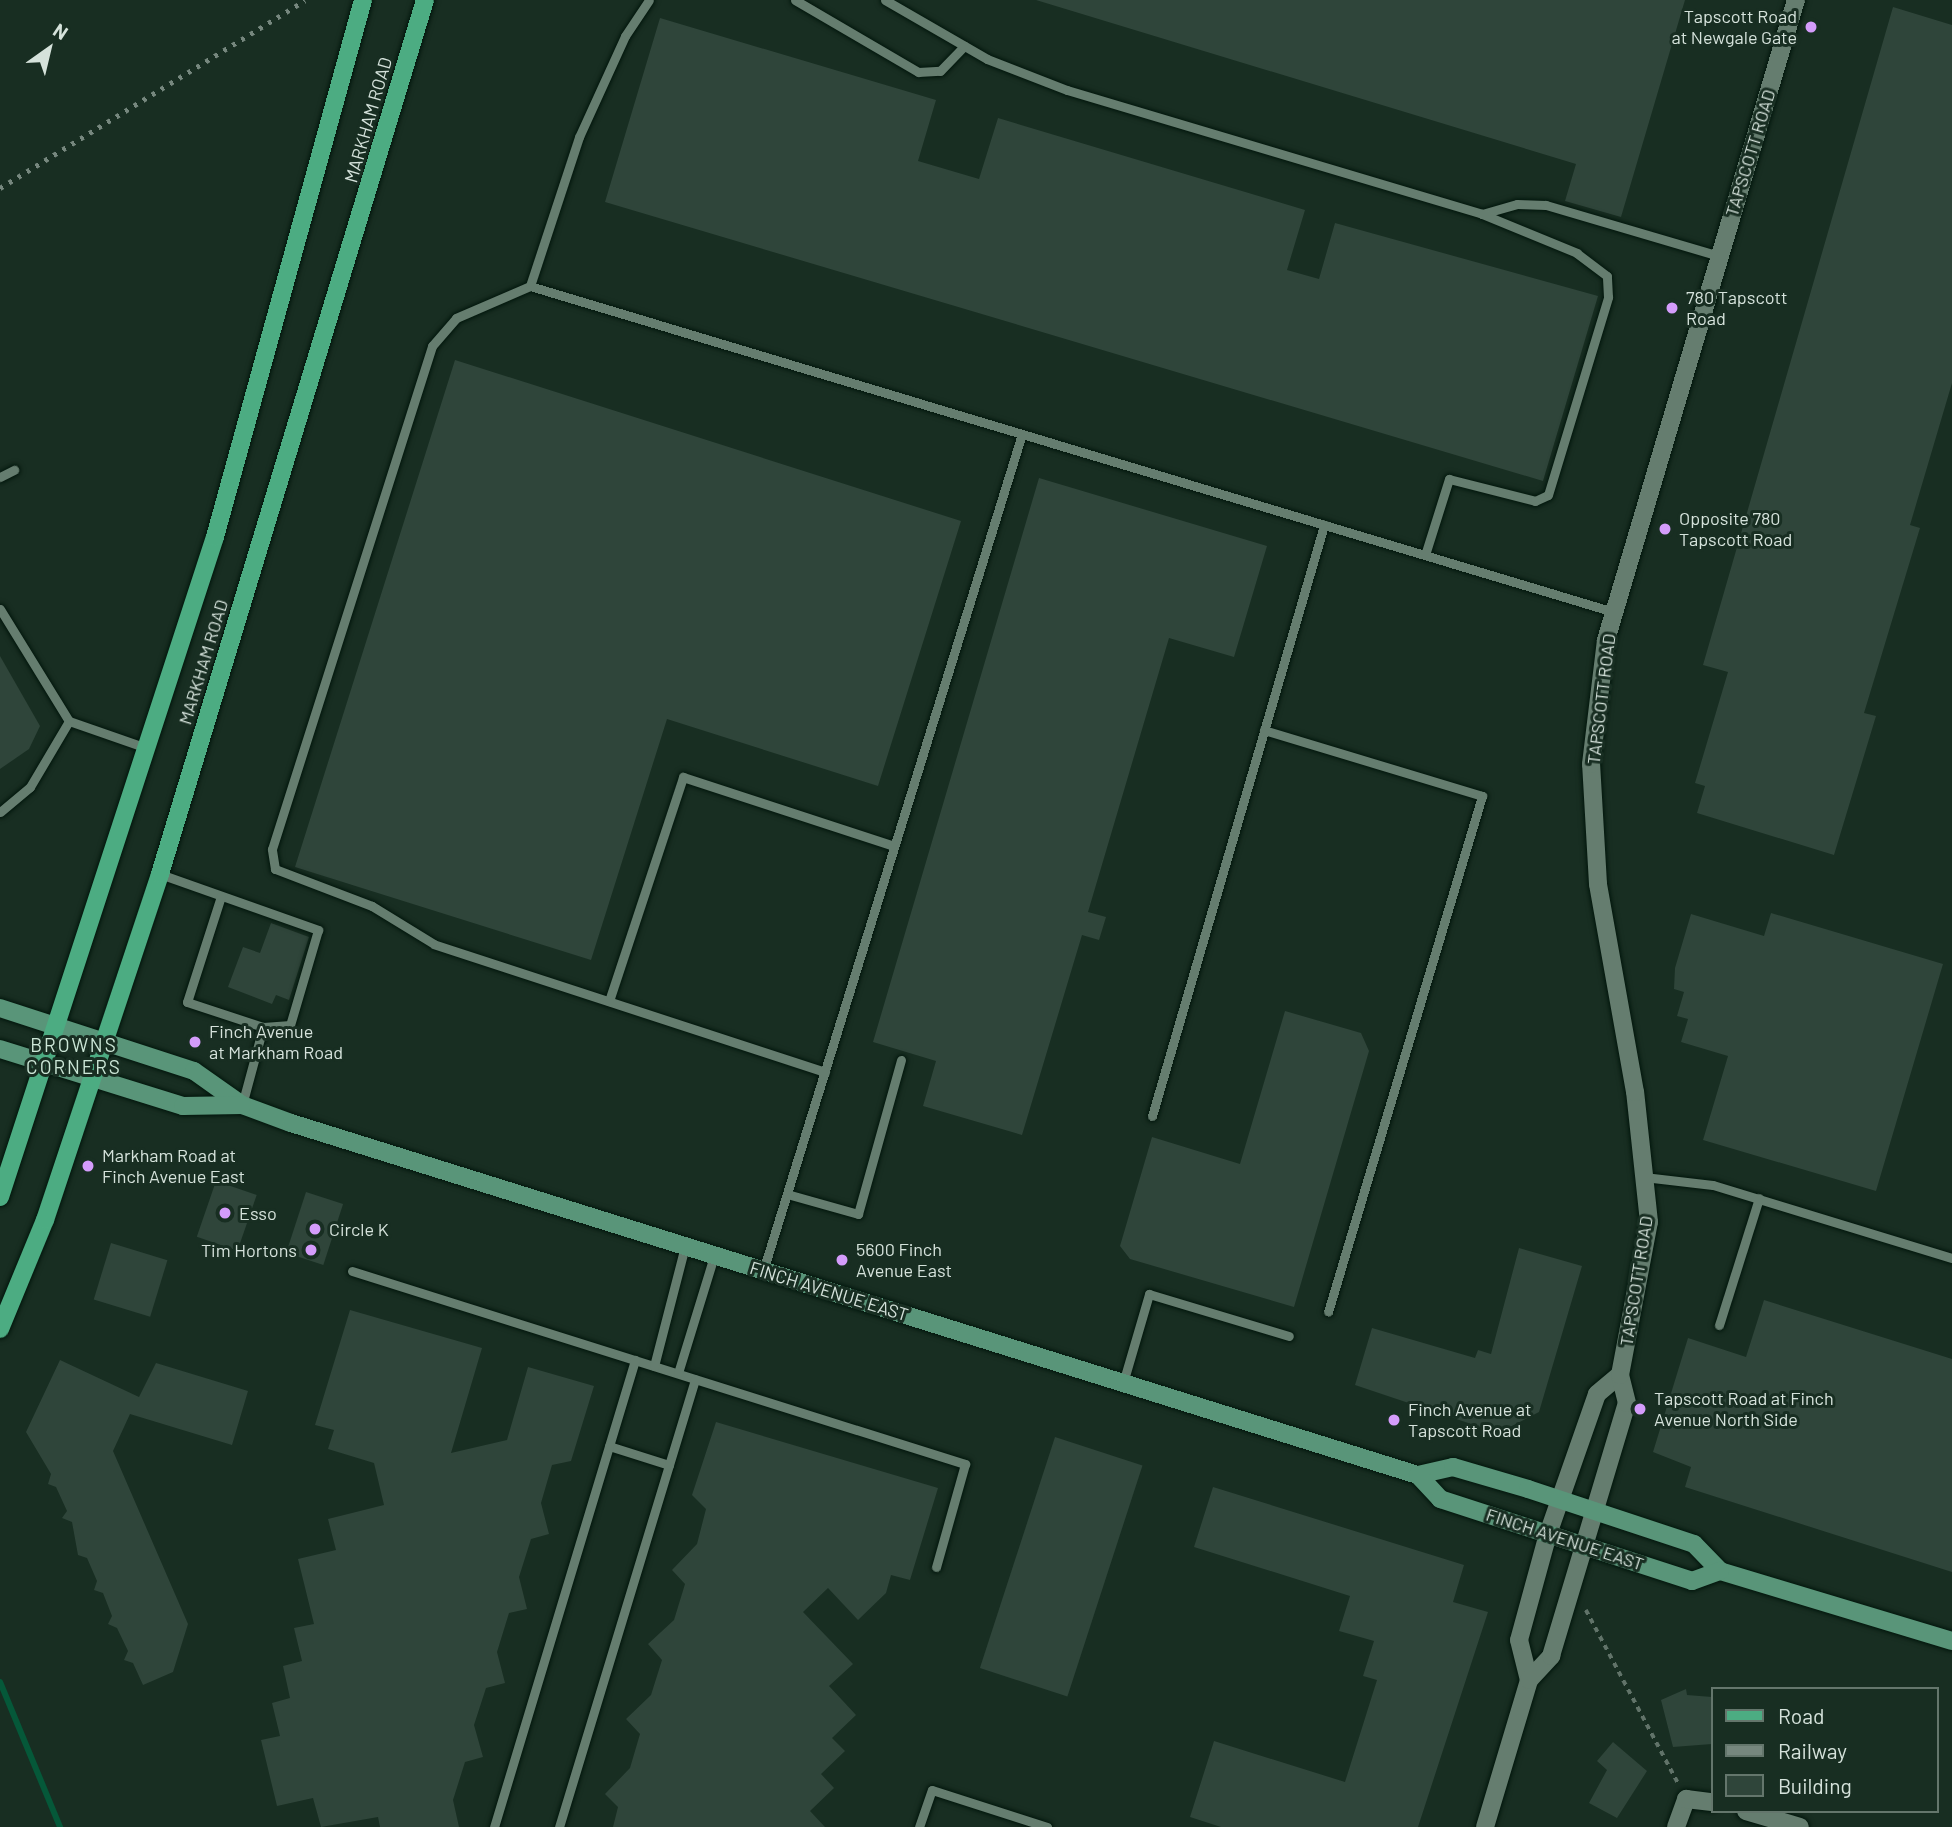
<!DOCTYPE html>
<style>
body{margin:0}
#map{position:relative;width:1952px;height:1827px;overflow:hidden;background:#182e22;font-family:Barlow,sans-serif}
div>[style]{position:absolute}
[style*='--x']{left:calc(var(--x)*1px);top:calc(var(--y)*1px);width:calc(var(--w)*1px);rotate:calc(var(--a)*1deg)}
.stream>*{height:6px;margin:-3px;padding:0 3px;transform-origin:3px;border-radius:3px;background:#055839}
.building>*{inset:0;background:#2f453a;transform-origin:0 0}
.path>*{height:3.5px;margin-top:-1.75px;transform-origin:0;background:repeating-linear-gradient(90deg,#617369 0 5px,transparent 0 10px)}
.roads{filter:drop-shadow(0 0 2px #02160c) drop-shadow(0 0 2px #02160c)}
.service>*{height:9px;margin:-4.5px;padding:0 4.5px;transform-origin:4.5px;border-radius:4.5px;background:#657d6f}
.minor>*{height:18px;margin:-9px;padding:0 9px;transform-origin:9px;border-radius:9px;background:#657d6f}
.tertiary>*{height:18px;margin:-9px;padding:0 9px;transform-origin:9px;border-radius:9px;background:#657d6f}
.secondary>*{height:18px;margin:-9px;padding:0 9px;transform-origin:9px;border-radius:9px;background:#599579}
.primary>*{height:18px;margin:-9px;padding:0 9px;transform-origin:9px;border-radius:9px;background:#4cac82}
.rail>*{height:5px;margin-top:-2.5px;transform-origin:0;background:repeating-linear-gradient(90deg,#76877e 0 3.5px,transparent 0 10.5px)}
.dots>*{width:19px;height:19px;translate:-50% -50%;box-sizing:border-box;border:4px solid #182e22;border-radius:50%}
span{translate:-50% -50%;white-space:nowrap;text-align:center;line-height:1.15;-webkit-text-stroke:6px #182e22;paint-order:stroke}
.poi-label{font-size:18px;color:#d5e2db}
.right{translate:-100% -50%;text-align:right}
.left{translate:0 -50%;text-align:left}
.street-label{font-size:18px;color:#d5e2db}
.neighbourhood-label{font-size:19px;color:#cce7d7;letter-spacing:2px}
.legend{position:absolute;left:1711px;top:1687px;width:228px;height:126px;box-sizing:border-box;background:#182e22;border:2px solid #64766c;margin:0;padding:9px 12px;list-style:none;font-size:21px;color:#d5e2db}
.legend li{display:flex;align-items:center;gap:14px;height:35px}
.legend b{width:35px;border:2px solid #64766c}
.north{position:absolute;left:14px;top:14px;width:70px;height:70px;-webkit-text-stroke:5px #182e22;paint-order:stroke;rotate:34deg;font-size:19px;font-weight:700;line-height:28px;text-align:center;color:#d5e2db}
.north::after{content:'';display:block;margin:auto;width:24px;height:32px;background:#d5e2db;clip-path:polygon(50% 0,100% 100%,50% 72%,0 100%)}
</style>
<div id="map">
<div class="stream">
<div style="--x:0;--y:1682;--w:157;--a:67.5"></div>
</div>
<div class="building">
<div style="clip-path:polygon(1036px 0,1685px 0,1621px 217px,1565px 201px,1576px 164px)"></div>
<div style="clip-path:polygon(1893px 7px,1952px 25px,1952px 383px,1910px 525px,1920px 528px,1864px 713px,1876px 716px,1834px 855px,1697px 813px,1705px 786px,1695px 783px,1728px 672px,1703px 665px)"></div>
<div style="clip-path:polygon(660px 18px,936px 100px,918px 161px,979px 179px,998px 118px,1305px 210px,1287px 270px,1319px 279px,1335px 223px,1598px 296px,1543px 481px,605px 202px)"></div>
<div style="clip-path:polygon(455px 360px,961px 521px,878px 786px,667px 719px,591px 960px,295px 867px)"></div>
<div style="clip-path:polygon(1039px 478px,1267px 546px,1234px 657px,1169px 638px,1088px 912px,1106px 917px,1099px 940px,1082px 935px,1022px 1135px,923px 1106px,936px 1061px,873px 1042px)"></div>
<div style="clip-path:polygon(0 656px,40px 726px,29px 749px,0 769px)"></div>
<div style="clip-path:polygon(1771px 913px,1943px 964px,1876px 1191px,1703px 1140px,1728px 1056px,1681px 1042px,1688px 1019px,1677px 1016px,1684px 992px,1674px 989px,1675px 968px,1691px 914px,1764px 936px)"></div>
<div style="clip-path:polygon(271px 923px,309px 937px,289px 1000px,276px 995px,272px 1004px,228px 987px,243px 947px,260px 953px)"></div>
<div style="clip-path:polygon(1285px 1011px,1361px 1033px,1369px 1051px,1294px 1307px,1130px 1259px,1120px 1246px,1152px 1137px,1240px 1164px)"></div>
<div style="left:216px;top:1181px;width:43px;height:59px;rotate:19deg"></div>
<div style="left:306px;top:1192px;width:39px;height:64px;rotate:18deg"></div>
<div style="left:111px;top:1243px;width:59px;height:59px;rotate:17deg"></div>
<div style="clip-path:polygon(1519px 1248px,1582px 1266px,1539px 1412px,1498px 1433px,1355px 1385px,1372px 1328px,1475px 1358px,1478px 1350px,1491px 1354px)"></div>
<div style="clip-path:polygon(1764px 1300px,1952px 1359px,1952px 1572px,1685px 1487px,1691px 1467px,1653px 1452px,1688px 1338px,1746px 1357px)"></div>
<div style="clip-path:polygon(350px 1310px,482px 1348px,451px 1453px,507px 1440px,528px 1367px,594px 1386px,571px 1461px,552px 1465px,541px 1503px,549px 1534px,531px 1539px,519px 1577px,527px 1609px,509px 1613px,497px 1652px,505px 1683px,486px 1688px,474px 1725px,483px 1757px,465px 1762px,453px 1800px,459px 1827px,380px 1827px,378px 1817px,321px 1827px,313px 1798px,277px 1806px,261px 1740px,280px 1736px,272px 1703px,290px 1698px,283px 1666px,302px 1661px,294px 1628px,314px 1624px,298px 1559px,336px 1550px,328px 1519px,384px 1505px,374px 1463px,328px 1449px,334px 1430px,315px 1425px)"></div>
<div style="clip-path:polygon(60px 1360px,139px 1397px,156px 1363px,248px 1391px,232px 1445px,130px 1414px,113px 1451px,188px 1624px,173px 1672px,143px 1685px,133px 1663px,124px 1660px,128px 1651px,117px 1628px,108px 1624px,112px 1616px,103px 1593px,94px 1590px,97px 1581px,87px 1558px,78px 1555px,72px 1522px,62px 1518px,67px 1511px,56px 1487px,48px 1484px,51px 1474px,26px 1432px)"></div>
<div style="clip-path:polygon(716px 1422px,938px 1488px,910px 1580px,891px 1575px,886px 1593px,858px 1620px,828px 1588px,803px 1612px,853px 1664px,829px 1686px,856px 1715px,832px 1738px,845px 1751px,821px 1774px,834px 1788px,810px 1811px,825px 1827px,613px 1827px,618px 1807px,605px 1794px,630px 1768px,640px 1734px,626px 1719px,651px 1695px,662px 1660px,648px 1644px,674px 1620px,685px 1584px,672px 1570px,697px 1544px,706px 1509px,692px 1495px)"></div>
<div style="left:1055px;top:1437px;width:92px;height:243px;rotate:18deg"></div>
<div style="clip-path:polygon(1213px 1487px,1464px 1565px,1453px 1602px,1488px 1612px,1418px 1827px,1221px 1827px,1190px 1817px,1214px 1741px,1345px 1782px,1377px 1680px,1363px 1676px,1374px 1641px,1339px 1631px,1350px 1596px,1194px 1547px)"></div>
<div style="clip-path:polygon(1686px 1689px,1687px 1695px,1712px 1697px,1712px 1744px,1673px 1747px,1661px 1700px)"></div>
<div style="clip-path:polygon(1613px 1742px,1647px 1771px,1617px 1818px,1589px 1803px,1607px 1770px,1597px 1761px)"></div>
</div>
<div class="path">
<div style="--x:1586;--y:1610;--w:196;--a:62"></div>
</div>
<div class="roads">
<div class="service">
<div style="--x:795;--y:0;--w:143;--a:30.3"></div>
<div style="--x:918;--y:72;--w:22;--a:-3"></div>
<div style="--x:940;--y:71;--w:35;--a:-46"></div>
<div style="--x:885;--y:0;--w:118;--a:30"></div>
<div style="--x:987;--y:59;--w:86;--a:21.2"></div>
<div style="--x:1067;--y:90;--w:433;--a:16.6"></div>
<div style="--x:1482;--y:214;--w:36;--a:-16"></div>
<div style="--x:1517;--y:204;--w:29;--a:2"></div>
<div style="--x:1546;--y:205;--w:180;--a:16.4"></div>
<div style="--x:530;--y:286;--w:157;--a:-71.8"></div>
<div style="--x:579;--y:137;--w:111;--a:-65.5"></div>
<div style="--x:625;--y:36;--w:43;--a:-56.3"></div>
<div style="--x:0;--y:477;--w:16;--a:-27"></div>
<div style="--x:1425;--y:555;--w:80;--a:-72.5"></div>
<div style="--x:1449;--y:479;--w:89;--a:14.3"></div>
<div style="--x:1535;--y:501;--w:14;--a:-25"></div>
<div style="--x:1548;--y:495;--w:207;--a:-73.1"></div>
<div style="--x:1608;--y:297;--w:21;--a:-93"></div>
<div style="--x:1607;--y:276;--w:38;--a:-143"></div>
<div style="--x:1577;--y:253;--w:103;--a:-157.7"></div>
<div style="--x:0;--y:609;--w:132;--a:58.4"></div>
<div style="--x:69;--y:721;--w:77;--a:120.6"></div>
<div style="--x:30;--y:787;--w:39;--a:140"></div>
<div style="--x:69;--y:721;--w:83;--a:19.1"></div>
<div style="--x:1264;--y:730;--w:228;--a:16.8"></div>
<div style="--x:1482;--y:796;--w:538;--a:106.62"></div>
<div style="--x:160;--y:874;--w:168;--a:19.5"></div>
<div style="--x:318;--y:930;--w:99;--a:106.4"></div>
<div style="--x:290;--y:1025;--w:27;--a:176"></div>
<div style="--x:263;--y:1027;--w:80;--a:-161.8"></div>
<div style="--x:187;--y:1002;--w:111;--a:-72.2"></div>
<div style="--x:609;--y:1001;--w:236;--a:-71.7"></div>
<div style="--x:683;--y:777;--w:222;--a:18.1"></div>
<div style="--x:825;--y:1072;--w:411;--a:-161.9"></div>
<div style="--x:434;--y:944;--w:73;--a:-148.5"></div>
<div style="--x:372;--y:906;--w:104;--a:-159.1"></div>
<div style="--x:275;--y:869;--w:20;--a:-99"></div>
<div style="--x:272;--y:849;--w:528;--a:-72.35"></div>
<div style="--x:432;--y:346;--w:37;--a:-49"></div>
<div style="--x:456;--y:318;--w:81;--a:-23.4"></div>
<div style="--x:530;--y:286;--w:1132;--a:16.74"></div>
<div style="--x:242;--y:1105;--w:81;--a:-74.9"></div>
<div style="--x:1152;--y:1116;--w:616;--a:-73.77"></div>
<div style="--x:1644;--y:1177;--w:69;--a:6.6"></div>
<div style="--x:1713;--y:1185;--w:250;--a:17"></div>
<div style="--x:787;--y:1194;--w:74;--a:15.7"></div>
<div style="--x:858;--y:1214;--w:160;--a:-74.4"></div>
<div style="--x:352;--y:1271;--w:643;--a:17.48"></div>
<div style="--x:965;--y:1464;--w:107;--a:105.7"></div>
<div style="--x:763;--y:1271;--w:876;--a:-72.81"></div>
<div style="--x:1719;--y:1325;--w:133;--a:-72.5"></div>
<div style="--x:654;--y:1366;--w:124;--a:-75.5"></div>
<div style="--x:678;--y:1373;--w:122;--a:-72.9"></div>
<div style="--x:1123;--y:1383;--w:93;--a:-73.7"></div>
<div style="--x:1149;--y:1294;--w:146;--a:16.7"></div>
<div style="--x:609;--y:1446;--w:63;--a:17.6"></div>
<div style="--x:494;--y:1827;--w:488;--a:-73.2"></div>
<div style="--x:559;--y:1827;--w:468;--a:-73.1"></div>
<div style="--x:919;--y:1827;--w:39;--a:-71"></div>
<div style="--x:932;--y:1790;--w:121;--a:17.8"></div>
</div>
<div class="minor">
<div style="--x:1746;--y:1811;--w:56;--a:16.5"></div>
<div style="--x:1676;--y:1827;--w:30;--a:-70"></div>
<div style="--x:1686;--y:1799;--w:26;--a:7"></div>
</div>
<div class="tertiary">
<div style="--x:1529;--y:1680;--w:41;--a:-104"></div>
<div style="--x:1519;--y:1640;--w:110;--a:-74.7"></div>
<div style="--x:1548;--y:1534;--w:148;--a:-70.7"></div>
<div style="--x:1597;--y:1394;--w:30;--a:-40"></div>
<div style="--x:1485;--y:1827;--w:153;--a:-73.3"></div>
<div style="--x:1529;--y:1680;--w:33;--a:-47"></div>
<div style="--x:1551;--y:1656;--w:264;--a:-73.3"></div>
<div style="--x:1627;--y:1403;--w:29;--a:-104"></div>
<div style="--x:1620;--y:1375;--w:156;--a:-79.3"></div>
<div style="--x:1649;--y:1222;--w:131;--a:-96.1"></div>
<div style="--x:1635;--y:1092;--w:211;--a:-100.1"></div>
<div style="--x:1598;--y:884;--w:120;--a:-93.3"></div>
<div style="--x:1591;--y:764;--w:125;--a:-83.1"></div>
<div style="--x:1606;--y:640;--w:668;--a:-73.47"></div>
</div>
<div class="secondary">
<div style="--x:0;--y:1008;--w:204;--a:18"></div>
<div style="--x:194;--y:1071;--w:59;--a:35.3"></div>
<div style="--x:242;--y:1105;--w:52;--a:20.2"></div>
<div style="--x:291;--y:1123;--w:1181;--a:17.35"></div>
<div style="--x:1418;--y:1475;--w:36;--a:-13"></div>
<div style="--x:1453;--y:1467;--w:78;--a:16.3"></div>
<div style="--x:1528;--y:1489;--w:175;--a:18.3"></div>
<div style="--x:1694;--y:1544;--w:37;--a:46"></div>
<div style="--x:1720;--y:1571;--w:242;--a:16.8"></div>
<div style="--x:0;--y:1049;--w:192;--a:17.3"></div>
<div style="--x:183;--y:1106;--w:59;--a:-1"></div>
<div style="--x:1418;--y:1475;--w:33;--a:47"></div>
<div style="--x:1440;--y:1499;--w:265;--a:18"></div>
<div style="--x:1692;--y:1581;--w:30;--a:-20"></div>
</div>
<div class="primary">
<div style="--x:0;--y:1197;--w:694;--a:-71.96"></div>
<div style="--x:215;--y:537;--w:557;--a:-74.59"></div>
<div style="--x:0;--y:1329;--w:118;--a:-67.6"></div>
<div style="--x:45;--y:1220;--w:365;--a:-71.6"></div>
<div style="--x:160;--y:874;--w:913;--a:-73.13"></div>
</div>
</div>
<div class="rail">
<div style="--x:0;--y:188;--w:358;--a:-31.6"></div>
</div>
<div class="dots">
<div style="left:1811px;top:27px;background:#d49cfb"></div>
<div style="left:1672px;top:308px;background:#d49cfb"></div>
<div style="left:1665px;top:529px;background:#d49cfb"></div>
<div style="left:195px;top:1042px;background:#d49cfb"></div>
<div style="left:88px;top:1166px;background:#d49cfb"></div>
<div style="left:225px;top:1213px;background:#d49cfb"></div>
<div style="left:315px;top:1229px;background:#d49cfb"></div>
<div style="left:311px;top:1250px;background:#d49cfb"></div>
<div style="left:842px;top:1260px;background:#d49cfb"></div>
<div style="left:1640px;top:1409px;background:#d49cfb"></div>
<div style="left:1394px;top:1420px;background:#d49cfb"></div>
</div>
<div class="poi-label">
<span class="right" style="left:1797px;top:27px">Tapscott Road<br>at Newgale Gate</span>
<span class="left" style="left:1686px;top:308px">780 Tapscott<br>Road</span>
<span class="left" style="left:1679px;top:529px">Opposite 780<br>Tapscott Road</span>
<span class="left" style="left:209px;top:1042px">Finch Avenue<br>at Markham Road</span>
<span class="left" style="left:102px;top:1166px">Markham Road at<br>Finch Avenue East</span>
<span class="left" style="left:239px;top:1213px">Esso</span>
<span class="left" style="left:329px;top:1229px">Circle K</span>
<span class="right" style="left:297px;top:1250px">Tim Hortons</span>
<span class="left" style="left:856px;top:1260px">5600 Finch<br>Avenue East</span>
<span class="left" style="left:1654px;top:1409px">Tapscott Road at Finch<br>Avenue North Side</span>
<span class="left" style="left:1408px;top:1420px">Finch Avenue at<br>Tapscott Road</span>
</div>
<div class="street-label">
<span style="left:368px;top:120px;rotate:-74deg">MARKHAM ROAD</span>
<span style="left:1750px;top:153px;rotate:-73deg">TAPSCOTT ROAD</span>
<span style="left:203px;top:662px;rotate:-73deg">MARKHAM ROAD</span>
<span style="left:1601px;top:699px;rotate:-83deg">TAPSCOTT ROAD</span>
<span style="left:1636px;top:1281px;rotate:-81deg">TAPSCOTT ROAD</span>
<span style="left:829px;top:1291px;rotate:17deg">FINCH AVENUE EAST</span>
<span style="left:1565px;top:1539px;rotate:18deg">FINCH AVENUE EAST</span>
</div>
<div class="neighbourhood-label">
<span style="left:74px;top:1056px">BROWNS<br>CORNERS</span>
</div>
<ul class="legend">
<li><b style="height:9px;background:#4cac82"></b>Road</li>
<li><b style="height:9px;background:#76877e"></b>Railway</li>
<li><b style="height:19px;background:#2f453a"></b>Building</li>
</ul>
<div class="north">N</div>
</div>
